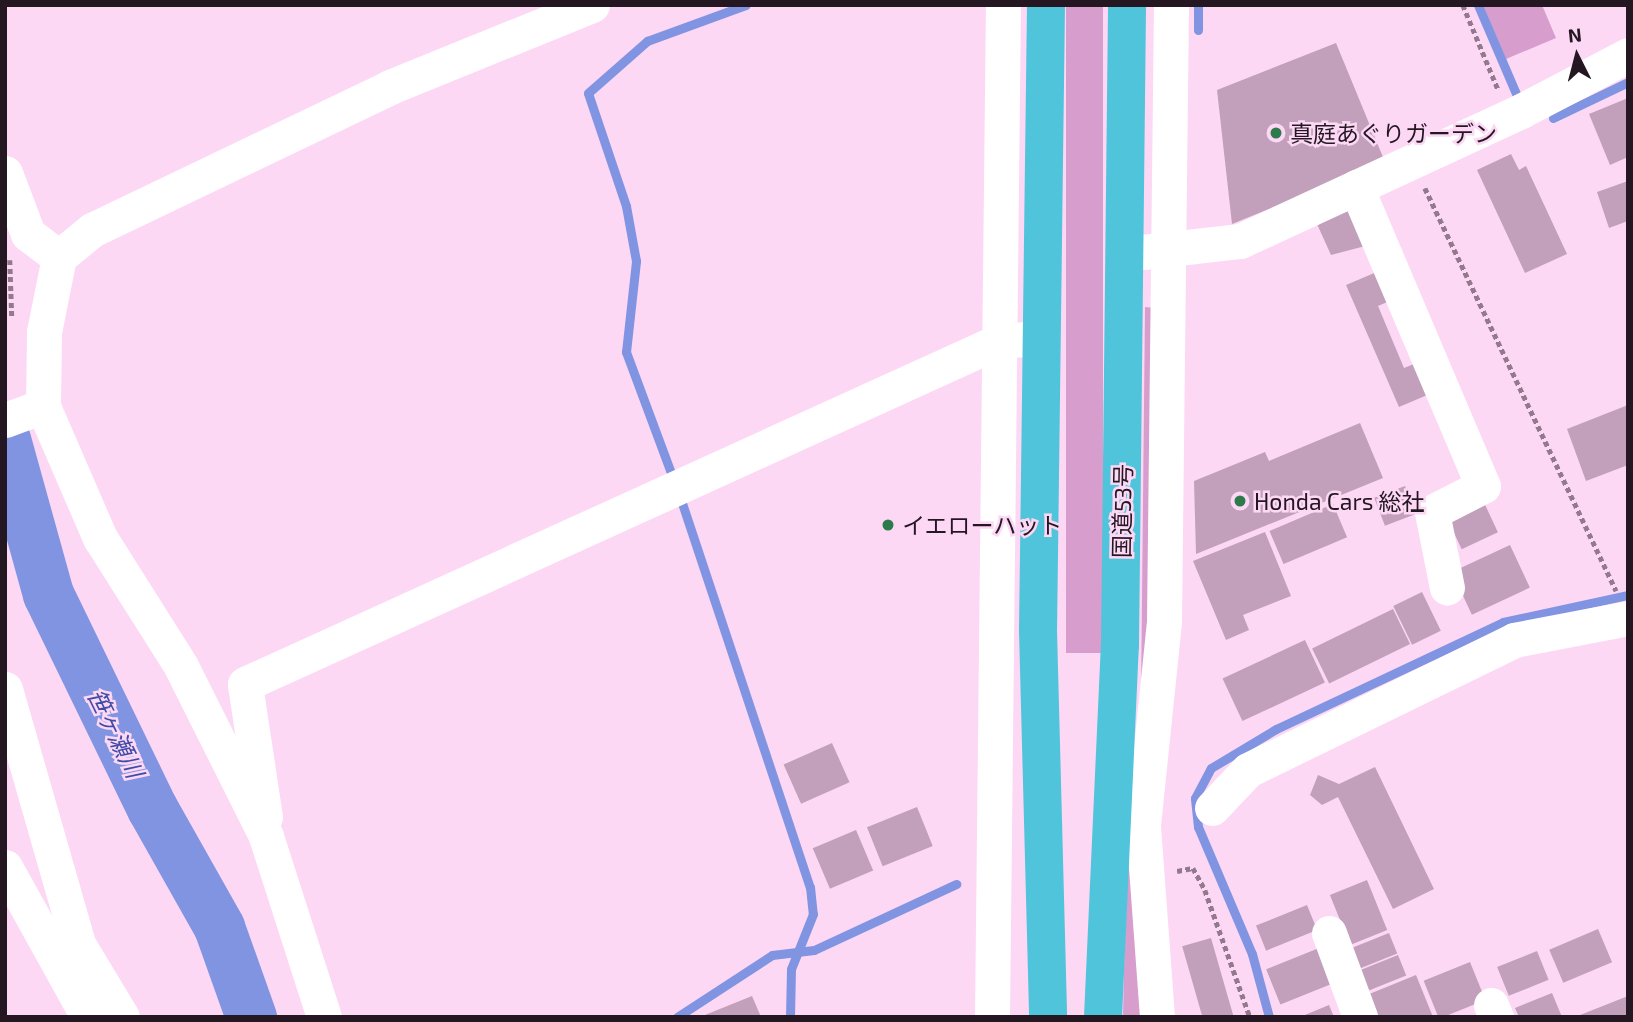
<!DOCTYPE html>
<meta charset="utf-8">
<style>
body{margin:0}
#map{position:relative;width:1633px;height:1022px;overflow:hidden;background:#fcd8f5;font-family:"Exo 2","Noto Sans JP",sans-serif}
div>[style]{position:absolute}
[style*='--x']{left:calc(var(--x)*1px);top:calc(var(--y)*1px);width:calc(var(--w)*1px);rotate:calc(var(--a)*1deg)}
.green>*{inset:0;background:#d79dcd;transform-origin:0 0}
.stream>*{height:9px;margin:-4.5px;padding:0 4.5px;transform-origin:4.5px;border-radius:4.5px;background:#8194e2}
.river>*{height:51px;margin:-25.5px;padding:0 25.5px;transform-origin:25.5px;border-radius:25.5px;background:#8194e2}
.building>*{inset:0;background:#c29fbb;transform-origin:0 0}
.path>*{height:4.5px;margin-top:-2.25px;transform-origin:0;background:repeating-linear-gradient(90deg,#92798e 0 5px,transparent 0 8.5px)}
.minor>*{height:35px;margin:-17.5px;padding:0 17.5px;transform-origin:17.5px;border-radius:17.5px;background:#fff}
.highway>*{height:38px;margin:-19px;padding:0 19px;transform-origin:19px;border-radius:19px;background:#50c4db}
.dots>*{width:19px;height:19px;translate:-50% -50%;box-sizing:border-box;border:4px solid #fcd8f5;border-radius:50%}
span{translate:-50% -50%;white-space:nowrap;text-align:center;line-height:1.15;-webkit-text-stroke:5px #fcd8f5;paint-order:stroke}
.poi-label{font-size:23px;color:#241722}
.left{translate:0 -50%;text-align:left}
.street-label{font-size:23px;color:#241722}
.water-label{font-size:24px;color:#3e4ca8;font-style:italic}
.frame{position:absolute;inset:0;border:7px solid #241722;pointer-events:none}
.north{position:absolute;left:1542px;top:21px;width:70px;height:70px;-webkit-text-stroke:5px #fcd8f5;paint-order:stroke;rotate:354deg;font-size:19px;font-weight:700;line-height:28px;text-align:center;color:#241722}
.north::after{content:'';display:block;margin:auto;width:24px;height:32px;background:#241722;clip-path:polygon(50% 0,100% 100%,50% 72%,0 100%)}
</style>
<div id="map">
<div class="green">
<div style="left:1066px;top:5px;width:37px;height:648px"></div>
<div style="clip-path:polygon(1483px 5px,1542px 5px,1556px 38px,1506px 59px)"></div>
<div style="clip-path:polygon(1145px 307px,1155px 308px,1156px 616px,1141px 697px)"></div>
<div style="clip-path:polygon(1127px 830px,1142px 1017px,1123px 1017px)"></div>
</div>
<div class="stream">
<div style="--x:1478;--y:5;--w:107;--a:66.8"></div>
<div style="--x:1198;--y:30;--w:25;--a:-90"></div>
<div style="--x:1553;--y:118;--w:83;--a:-25.6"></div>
<div style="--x:674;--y:481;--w:138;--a:-110.4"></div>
<div style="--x:626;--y:352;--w:92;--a:-83.7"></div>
<div style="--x:636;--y:261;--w:56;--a:-100.3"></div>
<div style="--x:626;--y:206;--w:119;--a:-108.6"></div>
<div style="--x:588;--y:93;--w:79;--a:-41.4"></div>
<div style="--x:647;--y:41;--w:105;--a:-20"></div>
<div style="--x:679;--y:494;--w:414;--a:71.6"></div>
<div style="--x:810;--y:887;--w:27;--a:84"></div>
<div style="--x:813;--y:914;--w:59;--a:111.8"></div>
<div style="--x:791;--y:969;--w:48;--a:91.2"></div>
<div style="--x:677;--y:1017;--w:113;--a:-33.1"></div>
<div style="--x:772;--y:955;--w:42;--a:-6.8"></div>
<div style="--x:814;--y:950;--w:157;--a:-24.9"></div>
<div style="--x:1269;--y:1017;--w:65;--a:-105.1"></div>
<div style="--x:1252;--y:954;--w:138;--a:-113"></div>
<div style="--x:1198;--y:827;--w:29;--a:-96"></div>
<div style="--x:1195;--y:798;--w:34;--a:-62"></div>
<div style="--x:1211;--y:768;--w:76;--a:-31"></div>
<div style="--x:1276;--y:729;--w:251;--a:-25.2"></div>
<div style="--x:1503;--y:622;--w:128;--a:-12.2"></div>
</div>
<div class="river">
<div style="--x:5;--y:439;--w:161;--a:74.5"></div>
<div style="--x:48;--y:594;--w:238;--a:64.1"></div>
<div style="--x:152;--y:808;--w:137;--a:60.6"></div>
<div style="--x:219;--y:927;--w:96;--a:70.4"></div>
</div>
<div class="building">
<div style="clip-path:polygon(1336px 43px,1385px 162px,1232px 224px,1217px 90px)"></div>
<div style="clip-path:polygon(1628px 98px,1628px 157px,1610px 165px,1589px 114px)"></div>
<div style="clip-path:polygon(1511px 154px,1519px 170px,1526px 166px,1567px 254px,1525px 273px,1477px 170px)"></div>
<div style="clip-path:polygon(1628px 181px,1628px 221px,1609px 228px,1597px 192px)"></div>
<div style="clip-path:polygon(1354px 208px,1369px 245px,1331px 255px,1317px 224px)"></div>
<div style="clip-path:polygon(1379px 271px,1392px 300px,1378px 306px,1404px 368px,1419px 362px,1432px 393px,1399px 407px,1346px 285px)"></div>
<div style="clip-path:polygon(1628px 405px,1628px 465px,1586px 481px,1567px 429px)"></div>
<div style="clip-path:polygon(1360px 423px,1383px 478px,1196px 554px,1194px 481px,1265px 452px,1269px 461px)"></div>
<div style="left:1405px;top:486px;width:30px;height:33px;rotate:69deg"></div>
<div style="left:1481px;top:496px;width:40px;height:40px;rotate:65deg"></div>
<div style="left:1333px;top:504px;width:36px;height:69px;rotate:67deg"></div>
<div style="clip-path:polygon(1265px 532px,1291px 596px,1243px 615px,1249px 630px,1226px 640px,1193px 561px)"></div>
<div style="left:1510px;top:545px;width:47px;height:64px;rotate:65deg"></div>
<div style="left:1422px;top:592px;width:43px;height:32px;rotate:64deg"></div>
<div style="left:1393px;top:609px;width:39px;height:90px;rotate:64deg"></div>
<div style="left:1305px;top:640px;width:47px;height:91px;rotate:65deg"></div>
<div style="left:832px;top:743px;width:43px;height:53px;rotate:66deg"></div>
<div style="clip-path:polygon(1375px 767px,1434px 889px,1393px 909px,1338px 797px,1322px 805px,1310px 795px,1318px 775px,1339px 784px)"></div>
<div style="left:917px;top:807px;width:42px;height:54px;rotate:68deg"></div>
<div style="left:856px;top:830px;width:44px;height:47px;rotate:67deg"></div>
<div style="left:1367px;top:880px;width:54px;height:40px;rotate:68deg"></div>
<div style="left:1307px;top:905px;width:27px;height:55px;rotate:68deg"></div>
<div style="left:1598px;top:929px;width:36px;height:53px;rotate:67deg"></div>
<div style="left:1389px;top:933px;width:22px;height:41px;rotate:68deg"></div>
<div style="left:1211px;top:938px;width:82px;height:30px;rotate:74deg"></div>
<div style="left:1319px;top:948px;width:38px;height:57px;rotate:68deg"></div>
<div style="left:1537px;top:951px;width:31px;height:43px;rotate:68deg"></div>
<div style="left:1398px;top:955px;width:22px;height:41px;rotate:68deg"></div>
<div style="left:1470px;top:962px;width:41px;height:50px;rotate:68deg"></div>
<div style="clip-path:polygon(1416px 975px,1433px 1017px,1370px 1017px,1362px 997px)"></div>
<div style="clip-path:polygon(1552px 993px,1562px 1017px,1519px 1017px,1515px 1008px)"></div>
<div style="clip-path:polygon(752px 996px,761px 1017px,700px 1017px)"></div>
<div style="clip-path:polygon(1628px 996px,1628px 1017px,1575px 1017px)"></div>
<div style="clip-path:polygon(1329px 1005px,1334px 1017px,1300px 1017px)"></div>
</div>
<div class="path">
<div style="--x:1463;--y:5;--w:91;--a:67.4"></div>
<div style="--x:1425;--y:188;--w:446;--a:64.6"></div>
<div style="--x:10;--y:260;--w:58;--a:88"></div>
<div style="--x:1177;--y:871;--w:16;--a:-11"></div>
<div style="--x:1193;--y:868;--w:25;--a:61"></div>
<div style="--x:1205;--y:890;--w:135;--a:70.5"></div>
</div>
<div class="minor">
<div style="--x:5;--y:173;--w:65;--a:69.3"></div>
<div style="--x:28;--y:234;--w:39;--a:37"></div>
<div style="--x:1356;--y:187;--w:325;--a:67"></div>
<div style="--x:1483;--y:486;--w:57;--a:153"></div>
<div style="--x:1432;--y:512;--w:77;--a:78.8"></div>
<div style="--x:1143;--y:252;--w:98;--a:-6.5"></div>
<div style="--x:1240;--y:241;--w:310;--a:-24.8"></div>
<div style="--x:1521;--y:111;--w:121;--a:-27.6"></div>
<div style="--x:5;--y:420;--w:40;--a:-20.2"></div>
<div style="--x:5;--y:689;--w:265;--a:74"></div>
<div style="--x:78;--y:944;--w:85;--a:58.9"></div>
<div style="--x:1212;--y:808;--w:52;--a:-46.5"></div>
<div style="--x:1248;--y:770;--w:296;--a:-26"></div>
<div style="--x:1514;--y:640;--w:116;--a:-10.9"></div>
<div style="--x:265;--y:817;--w:134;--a:-98.6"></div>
<div style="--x:245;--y:684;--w:828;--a:-24.46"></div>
<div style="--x:999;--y:341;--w:40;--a:-4.3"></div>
<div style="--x:5;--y:867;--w:171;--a:61"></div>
<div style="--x:1329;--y:933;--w:90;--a:69.7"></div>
<div style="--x:1491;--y:1005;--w:13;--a:67"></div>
<div style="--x:324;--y:1017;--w:190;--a:-107.8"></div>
<div style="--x:266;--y:836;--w:190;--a:-116.6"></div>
<div style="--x:181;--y:666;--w:151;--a:-122.3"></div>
<div style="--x:100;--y:538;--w:144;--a:-113.4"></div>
<div style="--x:43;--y:406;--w:74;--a:-89.2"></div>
<div style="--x:44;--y:332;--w:76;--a:-78.7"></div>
<div style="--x:59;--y:257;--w:43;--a:-39.3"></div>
<div style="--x:92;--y:230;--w:331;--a:-25.6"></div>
<div style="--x:390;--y:87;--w:218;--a:-22.1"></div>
<div style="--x:992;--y:1017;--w:1012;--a:-89.38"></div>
<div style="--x:1157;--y:1017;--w:193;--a:-94.2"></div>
<div style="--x:1143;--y:825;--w:205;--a:-84.1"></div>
<div style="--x:1164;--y:621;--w:616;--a:-89.35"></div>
</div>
<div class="highway">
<div style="--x:1046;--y:5;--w:625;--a:90.73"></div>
<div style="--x:1038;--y:630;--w:387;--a:88.5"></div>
<div style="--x:1103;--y:1017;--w:372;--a:-87.4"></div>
<div style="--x:1120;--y:645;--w:640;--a:-89.37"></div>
</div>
<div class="dots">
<div style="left:1276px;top:133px;background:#2d7a4a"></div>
<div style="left:1240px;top:501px;background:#2d7a4a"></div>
<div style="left:888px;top:525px;background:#2d7a4a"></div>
</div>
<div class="poi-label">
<span class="left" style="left:1290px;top:133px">真庭あぐりガーデン</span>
<span class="left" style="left:1254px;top:501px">Honda Cars 総社</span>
<span class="left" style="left:902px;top:525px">イエローハット</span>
</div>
<div class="street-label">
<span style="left:1122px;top:511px;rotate:-89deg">国道53号</span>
</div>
<div class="water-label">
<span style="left:116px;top:733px;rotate:64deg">笹ヶ瀬川</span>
</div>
<div class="frame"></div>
<div class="north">N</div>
</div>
